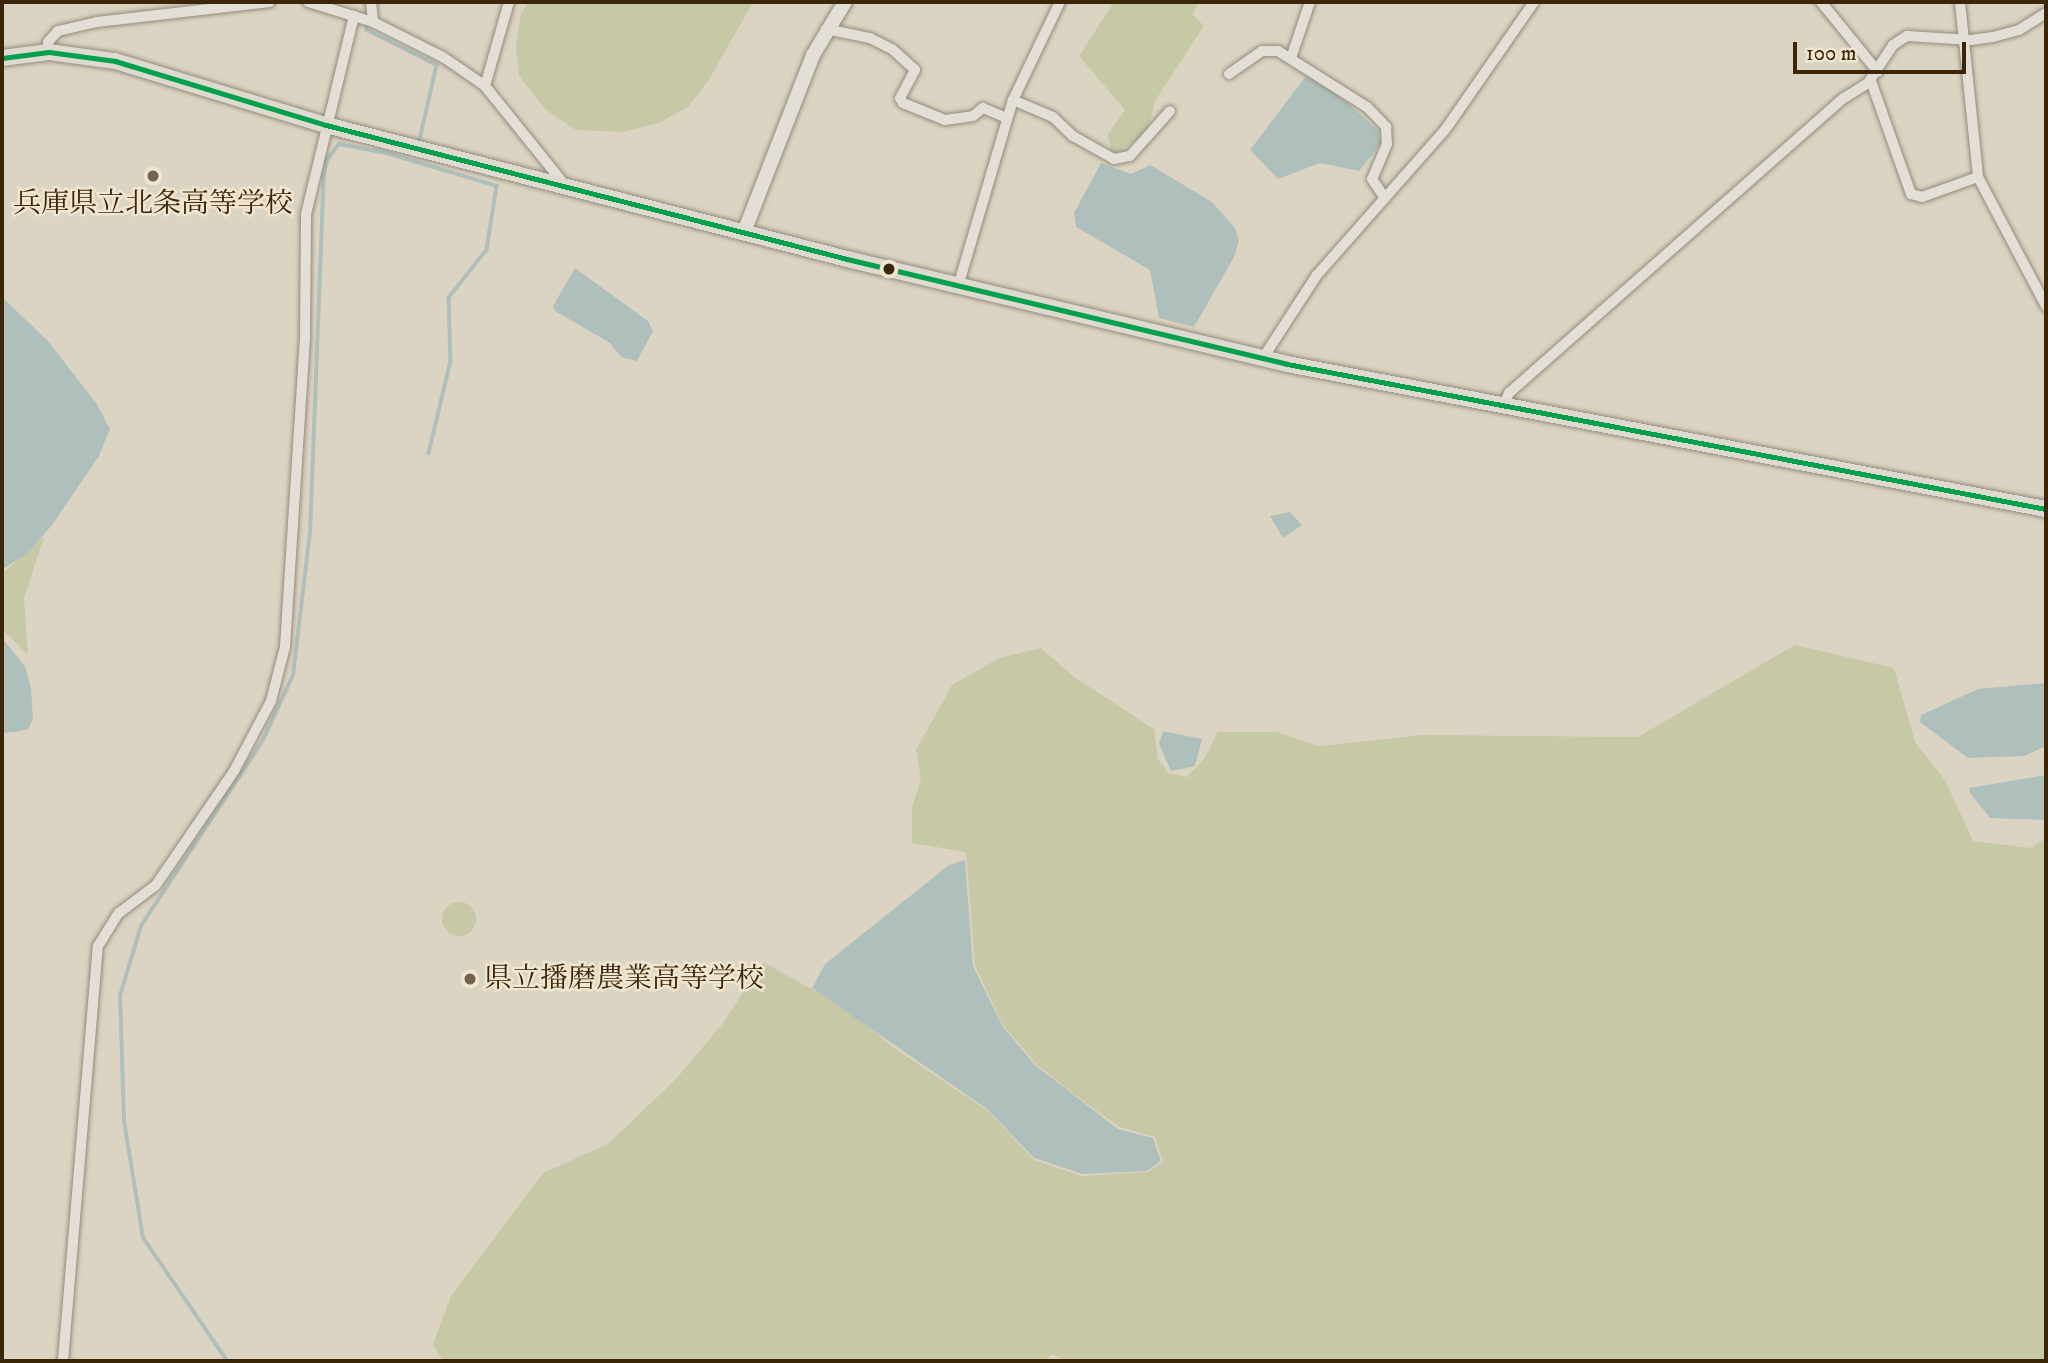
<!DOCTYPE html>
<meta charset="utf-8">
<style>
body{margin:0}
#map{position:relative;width:2048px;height:1363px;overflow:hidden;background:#dcd4c2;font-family:"IM FELL DW Pica","Noto Serif JP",serif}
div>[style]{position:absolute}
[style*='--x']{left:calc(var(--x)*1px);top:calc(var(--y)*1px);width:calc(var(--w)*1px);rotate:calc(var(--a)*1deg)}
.green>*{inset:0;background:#c7c8a5}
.round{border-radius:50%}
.water>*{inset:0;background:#afc0bc}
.stream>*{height:3.5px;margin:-1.75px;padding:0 1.75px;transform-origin:1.75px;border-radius:1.75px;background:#afc0bc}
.roads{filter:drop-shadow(0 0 2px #928b7d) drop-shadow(0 0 2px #928b7d)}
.street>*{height:10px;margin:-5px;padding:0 5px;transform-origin:5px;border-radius:5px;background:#e4dfd6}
.secondary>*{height:14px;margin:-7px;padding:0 7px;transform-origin:7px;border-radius:7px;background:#e4dfd6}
.primary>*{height:16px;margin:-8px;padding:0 8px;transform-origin:8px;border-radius:8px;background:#dfdad0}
.bus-1>*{height:5px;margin:-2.5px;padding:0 2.5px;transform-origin:2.5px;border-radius:2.5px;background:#03a04d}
.dots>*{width:19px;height:19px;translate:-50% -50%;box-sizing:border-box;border:4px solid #efe5d0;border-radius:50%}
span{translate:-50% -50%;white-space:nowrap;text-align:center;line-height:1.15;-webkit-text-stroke:5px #efe5d0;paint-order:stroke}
.poi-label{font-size:28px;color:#3c2609}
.left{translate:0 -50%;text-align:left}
.frame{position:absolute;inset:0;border:4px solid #3c2609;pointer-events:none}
.scale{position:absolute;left:1793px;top:42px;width:173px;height:32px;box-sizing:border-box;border:4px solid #3c2609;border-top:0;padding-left:9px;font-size:21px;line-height:24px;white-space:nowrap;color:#3c2609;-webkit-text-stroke:5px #efe5d0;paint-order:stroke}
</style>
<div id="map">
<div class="green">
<div style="clip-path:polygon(529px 2px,753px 2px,710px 78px,689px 106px,659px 123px,623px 132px,576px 130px,546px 110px,519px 76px,516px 45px,521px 13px)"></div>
<div style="clip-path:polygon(1114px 2px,1199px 2px,1192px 14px,1204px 26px,1155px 101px,1148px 130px,1118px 154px,1111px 150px,1108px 134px,1125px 110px,1079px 56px)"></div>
<div style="clip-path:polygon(44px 537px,24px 598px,28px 655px,2px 629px,2px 574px)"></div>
<div style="clip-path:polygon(1795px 645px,1894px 668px,1915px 742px,1945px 780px,1973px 841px,2031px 848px,2046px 838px,2046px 1361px,1066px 1361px,1052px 1354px,1044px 1361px,443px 1361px,433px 1344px,451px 1296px,543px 1173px,608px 1144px,676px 1079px,723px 1023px,763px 962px,849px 1010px,894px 1048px,987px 1110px,1034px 1160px,1082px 1176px,1148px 1172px,1163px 1162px,1155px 1137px,1119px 1127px,1074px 1094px,1036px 1064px,1003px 1025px,975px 966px,966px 852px,912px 843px,912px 807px,921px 779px,916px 750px,952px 685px,999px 658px,1041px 648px,1074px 677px,1154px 729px,1158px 759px,1168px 773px,1187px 777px,1204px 759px,1218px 732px,1277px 732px,1319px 746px,1423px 735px,1638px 737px)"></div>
<div class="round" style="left:442px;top:902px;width:34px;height:34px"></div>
</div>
<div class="water">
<div style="clip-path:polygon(1306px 76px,1338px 95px,1378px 130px,1381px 143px,1359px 171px,1320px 163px,1278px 179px,1250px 150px)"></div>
<div style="clip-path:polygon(1101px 163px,1131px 174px,1150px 165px,1157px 169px,1212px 202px,1235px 228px,1239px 240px,1234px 257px,1194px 327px,1159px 318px,1150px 270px,1076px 227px,1074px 213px)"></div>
<div style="clip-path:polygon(575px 268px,648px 321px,653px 331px,637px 361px,621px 357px,610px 343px,555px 311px,553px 306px)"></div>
<div style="clip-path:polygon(2px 297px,48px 341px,96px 403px,110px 429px,99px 456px,52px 525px,30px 551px,2px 570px)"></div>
<div style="clip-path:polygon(1290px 512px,1302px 525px,1283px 538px,1270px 516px)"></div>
<div style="clip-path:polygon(2px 638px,25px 666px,31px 689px,33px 719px,28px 729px,15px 732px,2px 733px)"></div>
<div style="clip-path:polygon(2046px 683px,2046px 746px,2024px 756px,1968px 758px,1920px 722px,1921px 715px,1978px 689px)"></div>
<div style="clip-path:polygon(1163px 731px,1202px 739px,1195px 766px,1171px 771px,1159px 744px)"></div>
<div style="clip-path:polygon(2046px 775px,2046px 820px,1990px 818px,1970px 793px,1969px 788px)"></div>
<div style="clip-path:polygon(965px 860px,973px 966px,1003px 1027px,1035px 1065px,1118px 1129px,1153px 1138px,1161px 1161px,1147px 1171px,1082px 1174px,1034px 1158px,987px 1109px,812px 988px,825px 964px,949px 865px)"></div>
</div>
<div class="stream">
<div style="--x:367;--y:23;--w:7;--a:90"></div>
<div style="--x:367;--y:30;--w:78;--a:26.6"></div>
<div style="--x:437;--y:65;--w:81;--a:102.8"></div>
<div style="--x:227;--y:1361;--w:149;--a:-124.3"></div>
<div style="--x:143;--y:1238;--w:119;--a:-99.2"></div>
<div style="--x:124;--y:1121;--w:125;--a:-91.8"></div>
<div style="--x:120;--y:996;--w:73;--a:-73.3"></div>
<div style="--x:141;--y:926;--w:222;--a:-56.7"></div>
<div style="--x:263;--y:740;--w:72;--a:-65.2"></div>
<div style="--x:293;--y:675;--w:143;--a:-83.2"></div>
<div style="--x:310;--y:533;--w:358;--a:-87.8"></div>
<div style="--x:324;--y:175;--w:15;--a:-79"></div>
<div style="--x:327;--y:160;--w:20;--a:-53"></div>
<div style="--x:339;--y:144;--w:49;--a:10.6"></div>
<div style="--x:387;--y:153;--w:115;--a:16.7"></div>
<div style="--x:497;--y:186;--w:65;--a:98.9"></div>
<div style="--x:487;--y:250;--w:61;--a:128.4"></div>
<div style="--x:449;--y:298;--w:63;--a:88.2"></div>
<div style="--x:451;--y:361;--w:95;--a:103.4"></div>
</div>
<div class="roads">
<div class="street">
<div style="--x:308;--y:2;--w:68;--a:17.1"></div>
<div style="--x:373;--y:22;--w:78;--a:26.6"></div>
<div style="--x:443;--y:57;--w:51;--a:34.6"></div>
<div style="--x:485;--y:86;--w:126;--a:51.1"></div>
<div style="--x:371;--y:2;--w:20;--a:84"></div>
<div style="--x:1821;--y:2;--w:90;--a:50.8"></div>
<div style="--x:1960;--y:2;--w:176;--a:84.1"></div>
<div style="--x:1978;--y:177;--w:146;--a:62.2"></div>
<div style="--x:826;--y:29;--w:45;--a:11.6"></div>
<div style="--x:870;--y:38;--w:25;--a:27"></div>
<div style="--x:892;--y:49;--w:31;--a:42"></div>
<div style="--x:915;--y:70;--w:32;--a:118"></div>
<div style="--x:900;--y:98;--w:6;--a:59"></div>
<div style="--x:903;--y:103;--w:45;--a:22"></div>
<div style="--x:945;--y:120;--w:28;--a:-8"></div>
<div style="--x:973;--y:116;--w:13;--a:-39"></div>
<div style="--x:983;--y:108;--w:25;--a:23"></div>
<div style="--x:49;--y:52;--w:10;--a:-96"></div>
<div style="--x:48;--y:42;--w:15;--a:-48"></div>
<div style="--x:58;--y:31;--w:40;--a:-13"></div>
<div style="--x:97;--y:22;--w:174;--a:-6.6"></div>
<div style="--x:1291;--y:58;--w:59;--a:-71.3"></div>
<div style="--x:1229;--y:74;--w:40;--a:-34.9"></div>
<div style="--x:1262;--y:51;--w:16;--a:0"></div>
<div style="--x:1278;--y:51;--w:105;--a:32.2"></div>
<div style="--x:1367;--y:107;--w:28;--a:46"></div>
<div style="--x:1386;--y:127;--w:17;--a:87"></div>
<div style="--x:1387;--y:144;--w:38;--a:113"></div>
<div style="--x:1372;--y:179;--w:23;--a:56"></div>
<div style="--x:1871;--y:81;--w:120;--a:70.5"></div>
<div style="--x:1911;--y:194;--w:11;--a:15"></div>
<div style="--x:1922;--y:197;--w:59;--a:-19.7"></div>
<div style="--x:485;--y:86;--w:87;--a:-74.1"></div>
<div style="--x:1013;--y:100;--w:43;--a:23"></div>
<div style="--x:1053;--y:117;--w:28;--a:44"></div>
<div style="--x:1073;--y:136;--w:47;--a:29.3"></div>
<div style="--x:1114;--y:159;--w:16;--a:-11"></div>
<div style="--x:1130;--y:156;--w:60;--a:-48.4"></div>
<div style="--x:959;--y:283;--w:191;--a:-73.6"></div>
<div style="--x:1013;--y:100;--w:109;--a:-64.4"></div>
<div style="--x:1263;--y:358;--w:99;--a:-57"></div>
<div style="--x:1317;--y:275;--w:193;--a:-48.6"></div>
<div style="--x:1445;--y:130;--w:156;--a:-55.2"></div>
<div style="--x:1502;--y:407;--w:16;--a:-63"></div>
<div style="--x:1509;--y:393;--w:446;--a:-41.4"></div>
<div style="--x:1844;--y:98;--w:28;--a:-32"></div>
<div style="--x:1868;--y:83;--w:45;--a:-56.7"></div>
<div style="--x:1893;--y:45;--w:17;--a:-33"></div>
<div style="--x:1907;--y:36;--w:64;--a:3.6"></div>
<div style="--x:1971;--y:40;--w:22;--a:-8"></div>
<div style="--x:1993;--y:37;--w:27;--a:-15"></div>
<div style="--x:2019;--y:30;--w:32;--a:-32"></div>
<div style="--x:63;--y:1361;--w:416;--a:-85.2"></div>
<div style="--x:98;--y:946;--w:39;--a:-58"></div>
<div style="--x:119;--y:913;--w:46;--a:-37.1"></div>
<div style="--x:156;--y:885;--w:138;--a:-55.6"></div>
<div style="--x:234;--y:771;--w:79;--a:-62.1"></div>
<div style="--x:271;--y:701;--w:56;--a:-75.5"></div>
<div style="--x:285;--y:647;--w:313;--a:-86.3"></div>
<div style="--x:305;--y:335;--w:121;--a:-89.5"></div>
<div style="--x:306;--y:214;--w:204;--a:-76.4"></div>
</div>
<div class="secondary">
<div style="--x:744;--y:232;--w:190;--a:-68.7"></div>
<div style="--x:813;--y:55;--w:62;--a:-58.9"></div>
</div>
<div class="primary">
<div style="--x:2;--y:58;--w:47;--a:-7.3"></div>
<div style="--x:49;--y:52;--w:67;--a:7.8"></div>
<div style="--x:115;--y:61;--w:220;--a:16.9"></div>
<div style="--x:326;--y:125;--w:538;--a:14.42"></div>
<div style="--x:847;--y:259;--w:452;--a:13.4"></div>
<div style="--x:1287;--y:364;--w:773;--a:10.82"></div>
</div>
</div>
<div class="bus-1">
<div style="--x:2;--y:58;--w:47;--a:-7.3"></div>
<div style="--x:49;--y:52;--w:67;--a:7.8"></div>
<div style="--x:115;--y:61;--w:220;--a:16.9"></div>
<div style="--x:326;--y:125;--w:538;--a:14.42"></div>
<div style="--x:847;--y:259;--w:452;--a:13.4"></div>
<div style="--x:1287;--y:364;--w:773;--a:10.82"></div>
</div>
<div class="dots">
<div style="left:153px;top:176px;background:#74634a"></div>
<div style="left:889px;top:269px;background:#3c2609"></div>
<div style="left:470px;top:979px;background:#74634a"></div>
</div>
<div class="poi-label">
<span style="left:153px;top:204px">兵庫県立北条高等学校</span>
<span class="left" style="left:484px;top:979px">県立播磨農業高等学校</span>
</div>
<div class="frame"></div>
<div class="scale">100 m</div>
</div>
